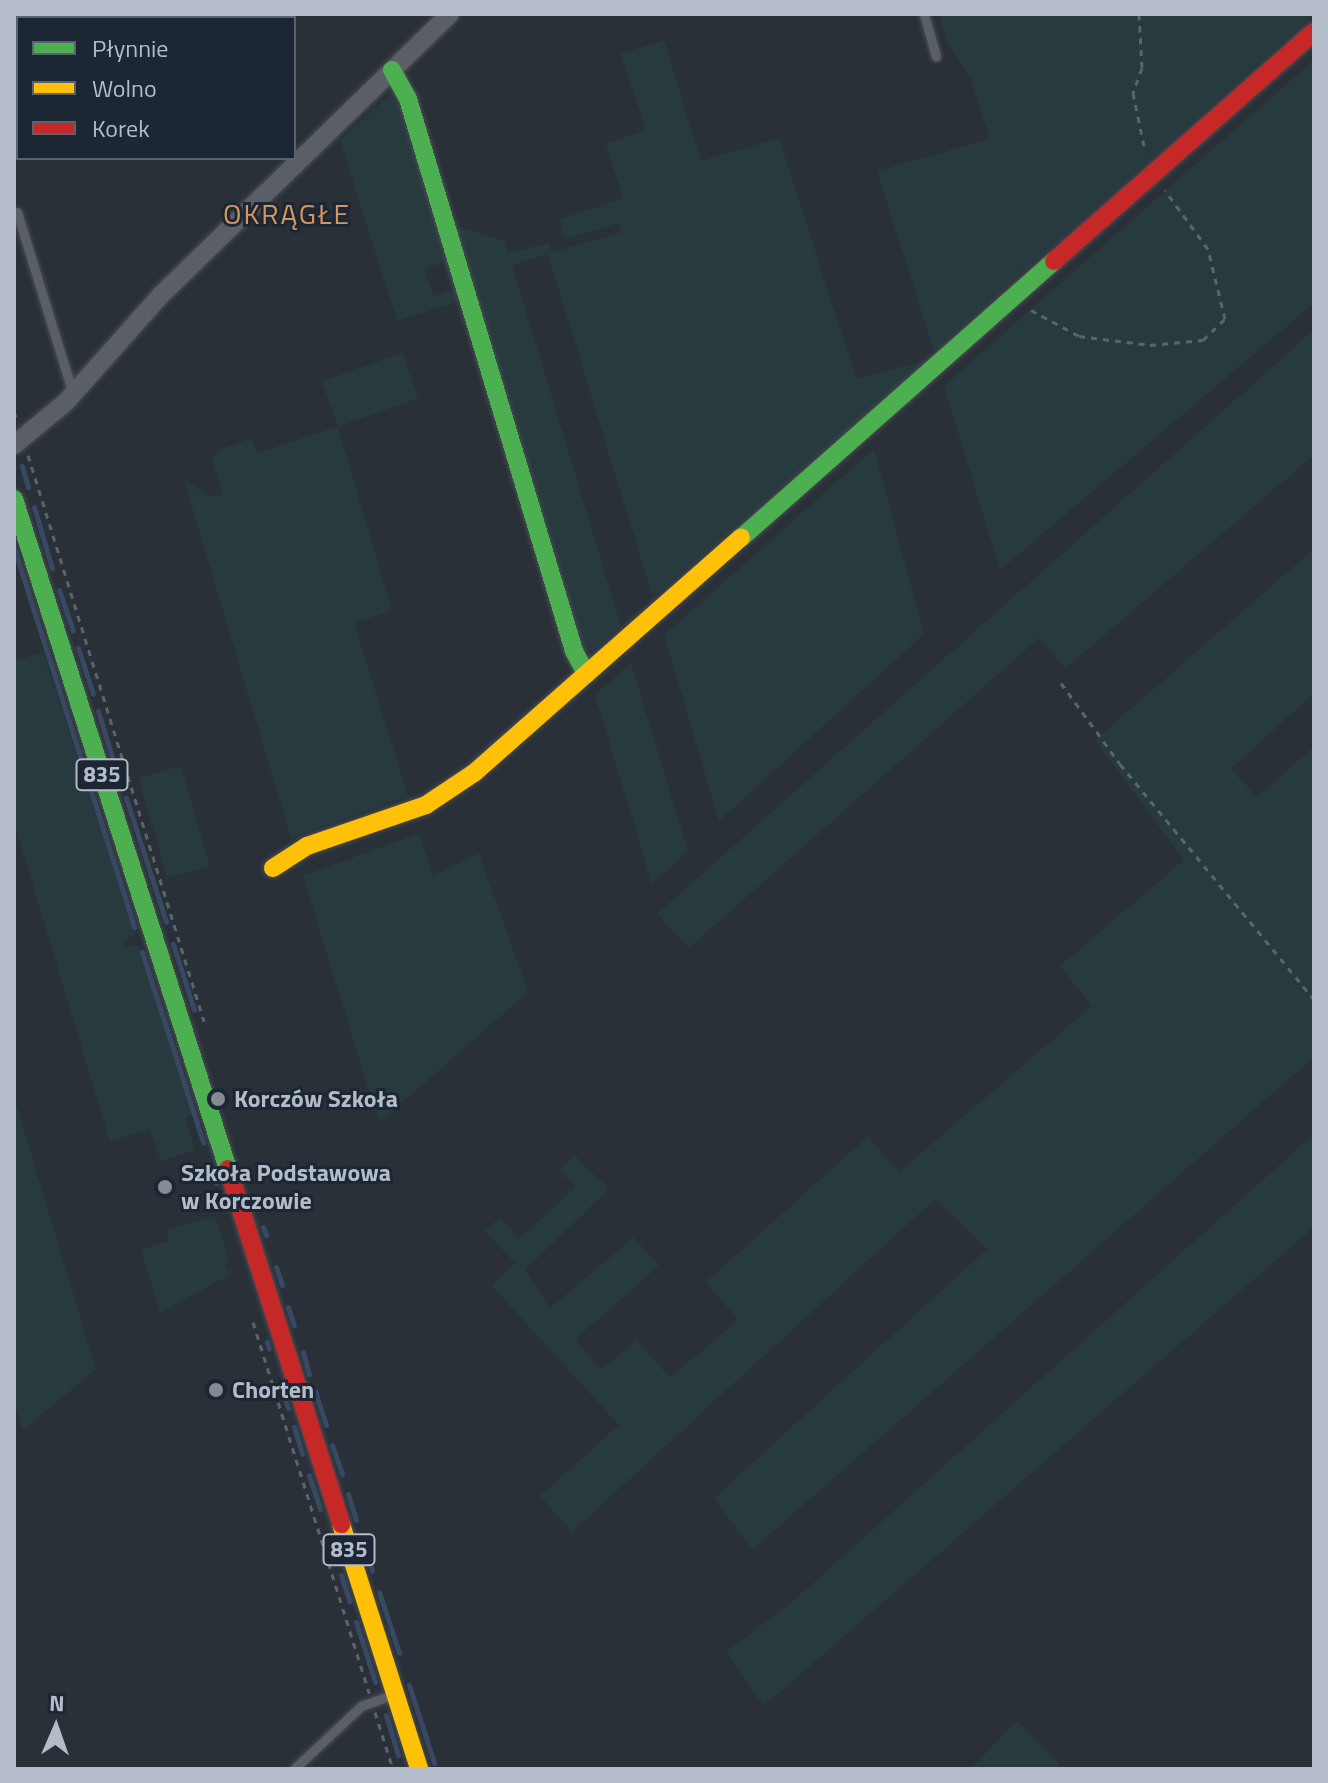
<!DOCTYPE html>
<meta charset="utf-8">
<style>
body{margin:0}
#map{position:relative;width:1328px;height:1783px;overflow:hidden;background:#2a3038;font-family:"Titillium Web",sans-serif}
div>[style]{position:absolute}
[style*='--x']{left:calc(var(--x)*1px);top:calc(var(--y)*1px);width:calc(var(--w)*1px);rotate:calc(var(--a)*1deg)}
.green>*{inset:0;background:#273a3e;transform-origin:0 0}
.stream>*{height:5px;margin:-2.5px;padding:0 2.5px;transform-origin:2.5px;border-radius:2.5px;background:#384963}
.path>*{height:3px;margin-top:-1.5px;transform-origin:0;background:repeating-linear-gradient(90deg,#5d636a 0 6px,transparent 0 12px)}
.roads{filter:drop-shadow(0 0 2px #484c53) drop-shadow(0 0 2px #484c53)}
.lane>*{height:9px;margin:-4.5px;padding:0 4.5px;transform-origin:4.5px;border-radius:4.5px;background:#5a5e66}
.street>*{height:18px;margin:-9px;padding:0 9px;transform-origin:9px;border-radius:9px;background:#5a5e66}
.fast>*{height:18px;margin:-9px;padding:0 9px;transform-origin:9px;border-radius:9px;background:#4caf50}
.slow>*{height:18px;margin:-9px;padding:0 9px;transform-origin:9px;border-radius:9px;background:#ffc107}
.jam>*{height:18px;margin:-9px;padding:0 9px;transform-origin:9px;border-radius:9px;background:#c62828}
.dots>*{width:22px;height:22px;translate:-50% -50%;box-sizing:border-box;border:4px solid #1d2633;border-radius:50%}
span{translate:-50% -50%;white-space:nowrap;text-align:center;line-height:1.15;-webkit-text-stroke:6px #1d2633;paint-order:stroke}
.shield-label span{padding:2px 6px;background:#1d2633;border:2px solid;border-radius:6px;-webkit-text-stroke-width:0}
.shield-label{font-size:22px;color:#b4bcc9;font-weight:700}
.poi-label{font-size:24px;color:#b4bcc9;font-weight:700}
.left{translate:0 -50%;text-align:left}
.quarter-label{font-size:28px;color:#d59563;letter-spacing:2px}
.frame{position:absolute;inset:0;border:16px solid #b4bcc9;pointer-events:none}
.legend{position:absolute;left:16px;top:16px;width:280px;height:144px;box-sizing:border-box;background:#1d2633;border:2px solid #59626f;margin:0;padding:10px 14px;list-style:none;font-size:24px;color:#b4bcc9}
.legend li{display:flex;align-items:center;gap:16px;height:40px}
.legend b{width:40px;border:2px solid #59626f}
.north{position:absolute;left:16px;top:1687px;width:80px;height:80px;-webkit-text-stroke:6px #1d2633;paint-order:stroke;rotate:2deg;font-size:22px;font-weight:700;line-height:32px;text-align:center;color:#b4bcc9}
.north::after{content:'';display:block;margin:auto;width:28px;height:36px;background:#b4bcc9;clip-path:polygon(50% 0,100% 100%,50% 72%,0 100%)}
</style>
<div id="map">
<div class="green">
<div style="clip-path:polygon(939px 14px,1314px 14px,934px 351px,877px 171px,990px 139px,971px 80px,947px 41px)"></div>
<div style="clip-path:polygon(664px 40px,701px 161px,779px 138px,856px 378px,926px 361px,653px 598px,548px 254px,512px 265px,621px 626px,592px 652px,582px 649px,456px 226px,504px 241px,508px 253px,549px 243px,553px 252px,622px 232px,619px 223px,565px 239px,559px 219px,623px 199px,606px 144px,646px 130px,621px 54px)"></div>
<div style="clip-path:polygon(1314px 60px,1314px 303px,1000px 570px,944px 386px)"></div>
<div style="clip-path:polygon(evenodd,395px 90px,460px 301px,397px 321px,340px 140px,395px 90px,443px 262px,453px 289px,434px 297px,424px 269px,443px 262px)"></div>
<div style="clip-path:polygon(1314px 330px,1314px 455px,1066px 668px,1039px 638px,689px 948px,657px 914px)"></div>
<div style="clip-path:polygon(402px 353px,418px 398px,338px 427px,392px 611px,354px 623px,408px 796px,291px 838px,184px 480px,211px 497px,223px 496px,212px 461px,218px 450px,251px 438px,257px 453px,338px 426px,322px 381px)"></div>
<div style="clip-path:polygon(874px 449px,924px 634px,719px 821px,664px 635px)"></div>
<div style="clip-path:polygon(1314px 549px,1314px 693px,1231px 769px,1257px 797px,1314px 747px,1314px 1057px,752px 1550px,714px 1498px,987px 1249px,935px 1199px,572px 1532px,540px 1496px,619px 1425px,492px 1286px,515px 1263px,485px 1231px,500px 1217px,519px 1239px,576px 1187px,559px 1171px,574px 1155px,609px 1189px,525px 1270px,550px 1308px,634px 1237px,659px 1266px,575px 1339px,601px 1369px,637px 1340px,670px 1378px,738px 1320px,706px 1282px,832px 1169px,868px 1137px,899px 1172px,1092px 1006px,1060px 966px,1184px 860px,1095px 740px)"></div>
<div style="clip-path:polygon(43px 652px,135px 935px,123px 940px,126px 948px,138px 945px,193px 1114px,185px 1118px,195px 1150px,161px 1161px,150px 1129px,110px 1142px,14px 822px,14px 661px)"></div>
<div style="clip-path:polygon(631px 663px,688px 851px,652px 884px,595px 695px)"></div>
<div style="left:181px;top:766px;width:104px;height:44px;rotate:74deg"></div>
<div style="clip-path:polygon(419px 833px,433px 876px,479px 853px,528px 992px,379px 1123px,303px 876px)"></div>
<div style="clip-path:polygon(14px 1097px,96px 1369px,23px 1430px,14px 1402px)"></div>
<div style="clip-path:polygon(1314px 1134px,1314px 1227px,764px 1706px,726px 1652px,792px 1602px)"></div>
<div style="clip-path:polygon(215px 1216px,229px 1260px,225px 1266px,231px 1274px,160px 1313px,141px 1249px,169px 1241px,166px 1229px)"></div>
<div style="clip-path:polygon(1017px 1721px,1060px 1764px,1055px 1769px,970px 1769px)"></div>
</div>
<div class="stream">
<div style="--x:22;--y:466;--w:22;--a:74"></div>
<div style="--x:34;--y:507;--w:64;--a:73.6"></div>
<div style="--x:14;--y:548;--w:398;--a:72.4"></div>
<div style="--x:59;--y:590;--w:43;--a:71.1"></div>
<div style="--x:78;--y:648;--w:48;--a:71.9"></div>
<div style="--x:98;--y:711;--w:68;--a:72.9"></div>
<div style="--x:126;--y:798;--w:130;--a:72.1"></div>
<div style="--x:173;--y:944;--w:69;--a:72.3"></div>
<div style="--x:142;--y:952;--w:200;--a:72.2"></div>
<div style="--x:212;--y:1169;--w:15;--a:74"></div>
<div style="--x:253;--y:1196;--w:14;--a:73"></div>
<div style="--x:263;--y:1227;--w:9;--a:69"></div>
<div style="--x:276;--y:1267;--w:19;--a:72"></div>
<div style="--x:288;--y:1307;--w:19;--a:72"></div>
<div style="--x:267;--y:1342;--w:7;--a:74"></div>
<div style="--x:303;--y:1352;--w:23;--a:75"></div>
<div style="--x:315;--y:1391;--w:36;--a:72"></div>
<div style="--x:283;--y:1394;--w:15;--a:70"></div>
<div style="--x:294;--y:1427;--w:28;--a:73"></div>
<div style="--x:332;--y:1445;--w:31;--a:71"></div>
<div style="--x:309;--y:1475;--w:36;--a:72"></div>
<div style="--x:348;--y:1494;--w:27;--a:73"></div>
<div style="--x:330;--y:1540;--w:17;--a:73"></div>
<div style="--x:363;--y:1541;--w:31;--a:73"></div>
<div style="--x:341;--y:1575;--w:28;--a:72"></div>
<div style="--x:379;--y:1592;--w:64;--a:71.8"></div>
<div style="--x:356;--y:1622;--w:63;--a:72.4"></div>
<div style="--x:409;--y:1685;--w:82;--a:72.2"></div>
<div style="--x:386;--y:1715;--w:42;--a:73.3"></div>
</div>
<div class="path">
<div style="--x:1139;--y:14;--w:54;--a:86.8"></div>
<div style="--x:1142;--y:68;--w:27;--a:110"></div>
<div style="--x:1133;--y:93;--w:54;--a:78.3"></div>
<div style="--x:1031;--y:310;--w:55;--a:28.4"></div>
<div style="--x:1079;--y:336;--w:72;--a:7.2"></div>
<div style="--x:1150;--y:345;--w:53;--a:-5.4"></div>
<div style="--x:1203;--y:340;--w:30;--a:-44"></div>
<div style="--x:1225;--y:319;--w:72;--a:-103.7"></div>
<div style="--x:1208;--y:249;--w:73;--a:-126.1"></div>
<div style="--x:14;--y:411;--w:10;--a:73"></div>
<div style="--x:28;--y:455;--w:593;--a:72.73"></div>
<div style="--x:1061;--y:683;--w:100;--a:53.9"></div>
<div style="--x:1120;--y:764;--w:305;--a:50.5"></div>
<div style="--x:253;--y:1322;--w:389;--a:72.6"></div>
<div style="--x:375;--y:1712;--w:60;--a:72.5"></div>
</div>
<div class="roads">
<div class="lane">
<div style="--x:924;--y:14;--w:44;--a:74.1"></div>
<div style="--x:17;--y:212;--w:190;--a:72.9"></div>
<div style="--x:294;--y:1769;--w:92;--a:-43.2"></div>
<div style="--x:361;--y:1706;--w:33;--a:-20"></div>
</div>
<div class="street">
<div style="--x:14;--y:445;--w:67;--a:-39.6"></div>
<div style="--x:66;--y:402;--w:143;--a:-48.4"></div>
<div style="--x:161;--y:295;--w:403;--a:-44.2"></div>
</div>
<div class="fast">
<div style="--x:392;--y:70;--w:33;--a:61"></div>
<div style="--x:408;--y:99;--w:576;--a:73.26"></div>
<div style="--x:574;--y:651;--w:26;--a:62"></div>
<div style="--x:14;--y:499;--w:703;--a:72.29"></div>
<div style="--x:741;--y:538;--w:418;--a:-41.5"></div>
</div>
<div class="slow">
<div style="--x:273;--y:868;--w:40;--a:-32.9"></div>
<div style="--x:307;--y:846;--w:126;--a:-19"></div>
<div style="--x:426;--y:805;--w:58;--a:-33.7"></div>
<div style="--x:474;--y:773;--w:356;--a:-41.4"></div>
<div style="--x:341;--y:1524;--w:257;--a:72.3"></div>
</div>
<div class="jam">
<div style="--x:1054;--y:261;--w:346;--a:-41.4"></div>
<div style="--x:228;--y:1169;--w:373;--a:72.3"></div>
</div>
</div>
<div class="dots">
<div style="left:218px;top:1099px;background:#848b96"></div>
<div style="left:165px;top:1187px;background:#848b96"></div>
<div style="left:216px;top:1390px;background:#848b96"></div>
</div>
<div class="shield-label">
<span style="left:102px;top:775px">835</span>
<span style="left:349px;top:1550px">835</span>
</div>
<div class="poi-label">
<span class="left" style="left:234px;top:1099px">Korczów Szkoła</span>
<span class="left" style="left:181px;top:1187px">Szkoła Podstawowa<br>w Korczowie</span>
<span class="left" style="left:232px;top:1390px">Chorten</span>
</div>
<div class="quarter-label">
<span style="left:287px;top:214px">OKRĄGŁE</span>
</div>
<div class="frame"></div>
<ul class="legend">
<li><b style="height:10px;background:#4caf50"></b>Płynnie</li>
<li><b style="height:10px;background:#ffc107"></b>Wolno</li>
<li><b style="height:10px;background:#c62828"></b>Korek</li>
</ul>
<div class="north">N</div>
</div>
